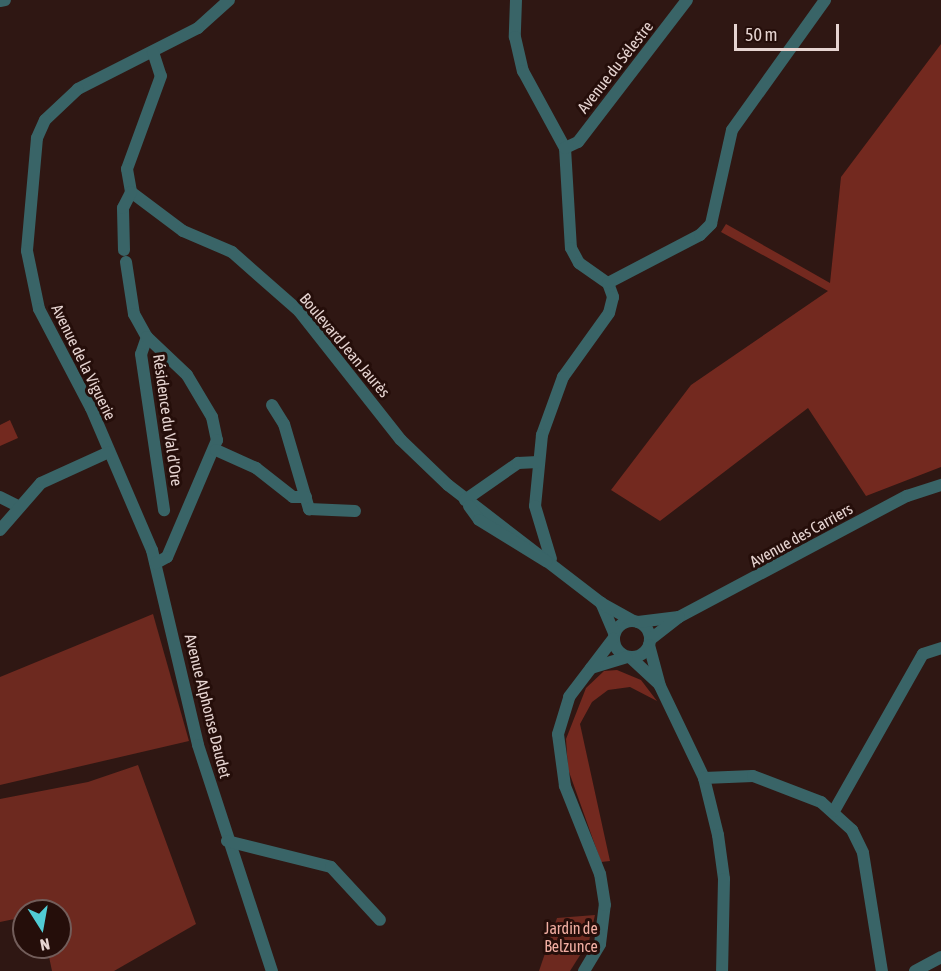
<!DOCTYPE html>
<meta charset="utf-8">
<style>
body{margin:0}
#map{position:relative;width:941px;height:971px;overflow:hidden;background:#2f1713;font-family:"Asap Condensed",sans-serif}
div>[style]{position:absolute}
[style*='--x']{left:calc(var(--x)*1px);top:calc(var(--y)*1px);width:calc(var(--w)*1px);rotate:calc(var(--a)*1deg)}
.green>*{inset:0;background:#6d291f}
.forest>*{inset:0;background:#73291f}
.street>*{height:12px;margin:-6px;padding:0 6px;transform-origin:6px;border-radius:6px;background:#396467}
.street>.ring{margin:-6px;padding:0;box-sizing:content-box;background:none;border:12px solid #396467;border-radius:50%}
span{translate:-50% -50%;white-space:nowrap;text-align:center;line-height:1.15;-webkit-text-stroke:6px #250e0a;paint-order:stroke}
.street-label{font-size:16px;color:#e6d4d1}
.park-label{font-size:16px;color:#f1aea2}
.north{position:absolute;left:12px;top:899px;width:60px;height:60px;box-sizing:border-box;background:#250e0a;border:2px solid #725d5a;border-radius:50%;rotate:169deg;font-size:16px;font-weight:700;line-height:24px;text-align:center;color:#e6d4d1}
.north::after{content:'';display:block;margin:auto;width:21px;height:27px;background:#51ccd5;clip-path:polygon(50% 0,100% 100%,50% 72%,0 100%)}
.scale{position:absolute;left:734px;top:24px;width:105px;height:27px;box-sizing:border-box;border:3px solid #e6d4d1;border-top:0;padding-left:8px;font-size:18px;line-height:21px;white-space:nowrap;color:#e6d4d1;-webkit-text-stroke:4px #250e0a;paint-order:stroke}
</style>
<div id="map">
<div class="green">
<div style="clip-path:polygon(153px 614px,189px 741px,0 785px,0 677px)"></div>
<div style="clip-path:polygon(138px 765px,196px 924px,114px 971px,52px 971px,47px 947px,60px 947px,60px 911px,24px 911px,24px 917px,0 922px,0 799px,88px 782px)"></div>
<div style="clip-path:polygon(595px 915px,589px 941px,570px 971px,539px 971px,557px 918px)"></div>
</div>
<div class="forest">
<div style="clip-path:polygon(941px 44px,941px 467px,866px 496px,808px 408px,660px 521px,611px 490px,691px 385px,828px 291px,721px 232px,726px 224px,830px 283px,841px 177px)"></div>
<div style="clip-path:polygon(10px 420px,18px 438px,0 446px,0 425px)"></div>
<div style="clip-path:polygon(617px 670px,641px 680px,657px 701px,630px 687px,608px 690px,592px 702px,580px 724px,610px 861px,601px 862px,568px 769px,566px 739px,586px 688px,604px 671px)"></div>
</div>
<div class="street">
<div style="--x:229;--y:0;--w:42;--a:137.9"></div>
<div style="--x:198;--y:28;--w:135;--a:153.1"></div>
<div style="--x:78;--y:89;--w:45;--a:136.8"></div>
<div style="--x:45;--y:120;--w:20;--a:114"></div>
<div style="--x:37;--y:138;--w:113;--a:95.1"></div>
<div style="--x:27;--y:251;--w:59;--a:78.3"></div>
<div style="--x:39;--y:309;--w:112;--a:62.3"></div>
<div style="--x:91;--y:408;--w:155;--a:66.8"></div>
<div style="--x:152;--y:550;--w:200;--a:76.7"></div>
<div style="--x:198;--y:745;--w:238;--a:71.9"></div>
<div style="--x:516;--y:0;--w:37;--a:92"></div>
<div style="--x:515;--y:37;--w:35;--a:77"></div>
<div style="--x:523;--y:71;--w:88;--a:61.4"></div>
<div style="--x:565;--y:148;--w:100;--a:86.6"></div>
<div style="--x:571;--y:248;--w:17;--a:62"></div>
<div style="--x:579;--y:263;--w:35;--a:35"></div>
<div style="--x:608;--y:283;--w:15;--a:70"></div>
<div style="--x:613;--y:297;--w:16;--a:104"></div>
<div style="--x:609;--y:313;--w:79;--a:125.7"></div>
<div style="--x:563;--y:377;--w:62;--a:109.9"></div>
<div style="--x:542;--y:435;--w:71;--a:95.6"></div>
<div style="--x:535;--y:506;--w:55;--a:73.2"></div>
<div style="--x:0;--y:1;--w:5;--a:-11"></div>
<div style="--x:153;--y:52;--w:25;--a:72"></div>
<div style="--x:161;--y:76;--w:99;--a:110.1"></div>
<div style="--x:127;--y:169;--w:23;--a:80"></div>
<div style="--x:131;--y:192;--w:65;--a:36.9"></div>
<div style="--x:183;--y:231;--w:53;--a:23.2"></div>
<div style="--x:232;--y:252;--w:89;--a:41.4"></div>
<div style="--x:299;--y:311;--w:164;--a:51.7"></div>
<div style="--x:401;--y:440;--w:65;--a:43.8"></div>
<div style="--x:448;--y:485;--w:193;--a:37.6"></div>
<div style="--x:565;--y:148;--w:14;--a:-25"></div>
<div style="--x:578;--y:142;--w:179;--a:-52.5"></div>
<div style="--x:124;--y:250;--w:42;--a:-91.4"></div>
<div style="--x:123;--y:208;--w:18;--a:-63"></div>
<div style="--x:126;--y:262;--w:53;--a:81.3"></div>
<div style="--x:134;--y:314;--w:26;--a:61"></div>
<div style="--x:147;--y:337;--w:18;--a:109"></div>
<div style="--x:141;--y:354;--w:158;--a:81.6"></div>
<div style="--x:608;--y:283;--w:104;--a:-27.6"></div>
<div style="--x:700;--y:235;--w:16;--a:-45"></div>
<div style="--x:711;--y:224;--w:96;--a:-77.4"></div>
<div style="--x:732;--y:130;--w:160;--a:-54.4"></div>
<div style="--x:147;--y:337;--w:55;--a:43.5"></div>
<div style="--x:187;--y:375;--w:49;--a:59.2"></div>
<div style="--x:212;--y:417;--w:24;--a:78"></div>
<div style="--x:217;--y:440;--w:127;--a:113.1"></div>
<div style="--x:167;--y:557;--w:13;--a:151"></div>
<div style="--x:272;--y:405;--w:22;--a:58"></div>
<div style="--x:284;--y:424;--w:89;--a:73.6"></div>
<div style="--x:309;--y:509;--w:46;--a:2.5"></div>
<div style="--x:216;--y:450;--w:44;--a:24.2"></div>
<div style="--x:256;--y:468;--w:47;--a:38.1"></div>
<div style="--x:293;--y:497;--w:13;--a:0"></div>
<div style="--x:0;--y:497;--w:18;--a:27"></div>
<div style="--x:465;--y:500;--w:65;--a:-34.9"></div>
<div style="--x:518;--y:463;--w:20;--a:-3"></div>
<div style="--x:469;--y:506;--w:17;--a:54"></div>
<div style="--x:479;--y:520;--w:79;--a:31.5"></div>
<div style="--x:0;--y:530;--w:62;--a:-48.9"></div>
<div style="--x:41;--y:483;--w:75;--a:-24.5"></div>
<div style="--x:679;--y:617;--w:258;--a:-28"></div>
<div style="--x:907;--y:496;--w:36;--a:-18"></div>
<div class="ring" style="left:614px;top:621px;width:24px;height:24px"></div>
<div style="--x:638;--y:622;--w:41;--a:-7"></div>
<div style="--x:679;--y:617;--w:37;--a:142"></div>
<div style="--x:614;--y:633;--w:33;--a:-113"></div>
<div style="--x:601;--y:603;--w:37;--a:29"></div>
<div style="--x:649;--y:645;--w:42;--a:75"></div>
<div style="--x:660;--y:686;--w:102;--a:64.4"></div>
<div style="--x:704;--y:778;--w:59;--a:76.2"></div>
<div style="--x:718;--y:835;--w:44;--a:82.2"></div>
<div style="--x:724;--y:879;--w:92;--a:91.2"></div>
<div style="--x:631;--y:658;--w:38;--a:43"></div>
<div style="--x:591;--y:668;--w:37;--a:-17"></div>
<div style="--x:704;--y:778;--w:49;--a:-2.3"></div>
<div style="--x:753;--y:776;--w:73;--a:20.9"></div>
<div style="--x:821;--y:802;--w:42;--a:42.1"></div>
<div style="--x:852;--y:830;--w:25;--a:64"></div>
<div style="--x:863;--y:853;--w:120;--a:80.9"></div>
<div style="--x:834;--y:811;--w:180;--a:-60.5"></div>
<div style="--x:923;--y:654;--w:19;--a:-18"></div>
<div style="--x:227;--y:841;--w:107;--a:14"></div>
<div style="--x:331;--y:867;--w:72;--a:47.2"></div>
<div style="--x:584;--y:971;--w:31;--a:-59"></div>
<div style="--x:600;--y:944;--w:39;--a:-83"></div>
<div style="--x:605;--y:905;--w:31;--a:-99"></div>
<div style="--x:600;--y:874;--w:95;--a:-111.7"></div>
<div style="--x:565;--y:786;--w:52;--a:-97.7"></div>
<div style="--x:558;--y:734;--w:39;--a:-73"></div>
<div style="--x:569;--y:697;--w:73;--a:-52.8"></div>
<div style="--x:915;--y:971;--w:30;--a:-28"></div>
</div>
<div class="street-label">
<span style="left:615px;top:67px;rotate:-52deg">Avenue du Sélestre</span>
<span style="left:345px;top:345px;rotate:50deg">Boulevard Jean Jaurès</span>
<span style="left:84px;top:362px;rotate:64deg">Avenue de la Viguerie</span>
<span style="left:168px;top:420px;rotate:82deg">Résidence du Val d'Ore</span>
<span style="left:801px;top:535px;rotate:-29deg">Avenue des Carriers</span>
<span style="left:208px;top:706px;rotate:76deg">Avenue Alphonse Daudet</span>
</div>
<div class="park-label">
<span style="left:571px;top:937px">Jardin de<br>Belzunce</span>
</div>
<div class="north">N</div>
<div class="scale">50 m</div>
</div>
